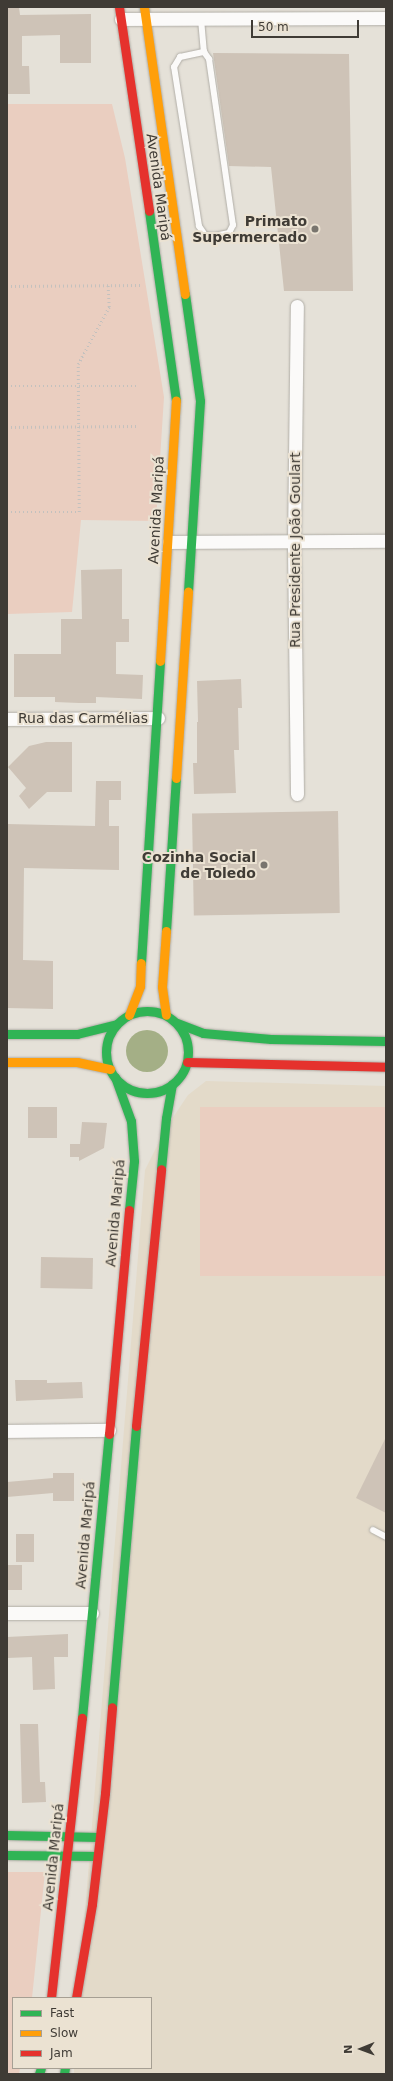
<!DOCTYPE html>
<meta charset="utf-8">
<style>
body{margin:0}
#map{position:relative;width:393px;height:2081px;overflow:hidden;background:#e5e1d8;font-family:"DejaVu Sans",sans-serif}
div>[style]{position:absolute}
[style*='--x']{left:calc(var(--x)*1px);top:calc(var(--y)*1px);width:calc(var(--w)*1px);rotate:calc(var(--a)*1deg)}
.built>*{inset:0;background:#e3dac9}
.green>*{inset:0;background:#eacec0;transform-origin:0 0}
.water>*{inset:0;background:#a4af86}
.round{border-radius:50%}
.building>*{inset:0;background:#cec3b7;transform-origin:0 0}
.path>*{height:2.5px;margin-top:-1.25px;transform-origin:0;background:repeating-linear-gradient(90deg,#c3c1be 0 1px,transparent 0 4px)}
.roads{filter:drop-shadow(0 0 1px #b0ada6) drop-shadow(0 0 1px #b0ada6)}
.lane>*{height:6px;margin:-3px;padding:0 3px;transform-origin:3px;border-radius:3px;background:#fbfaf9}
.street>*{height:13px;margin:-6.5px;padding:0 6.5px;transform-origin:6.5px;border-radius:6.5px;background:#fbfaf9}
.fast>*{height:9px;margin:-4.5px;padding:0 4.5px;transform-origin:4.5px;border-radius:4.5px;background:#30b455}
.fast>.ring{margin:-4.5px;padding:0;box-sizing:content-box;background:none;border:9px solid #30b455;border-radius:50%}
.slow>*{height:9px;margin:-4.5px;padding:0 4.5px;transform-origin:4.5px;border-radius:4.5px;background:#ff9f0a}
.jam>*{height:9px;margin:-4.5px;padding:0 4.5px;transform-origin:4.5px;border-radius:4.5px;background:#e5322d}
.dots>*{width:11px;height:11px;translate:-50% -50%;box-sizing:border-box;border:2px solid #ebe2d2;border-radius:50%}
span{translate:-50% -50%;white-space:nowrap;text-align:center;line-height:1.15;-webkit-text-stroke:4px #ebe2d2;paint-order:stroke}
.street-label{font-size:14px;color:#3f3b35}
.poi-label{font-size:14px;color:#3f3b35;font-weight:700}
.right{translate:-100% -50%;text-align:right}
.frame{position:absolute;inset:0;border:8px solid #3f3b35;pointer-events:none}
.legend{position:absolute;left:12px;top:1997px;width:140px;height:72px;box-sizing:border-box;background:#ebe2d2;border:1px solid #a69f93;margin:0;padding:5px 7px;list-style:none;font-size:12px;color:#3f3b35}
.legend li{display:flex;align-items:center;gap:8px;height:20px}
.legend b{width:20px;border:1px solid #a69f93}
.north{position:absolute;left:341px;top:2029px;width:40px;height:40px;-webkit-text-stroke:3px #ebe2d2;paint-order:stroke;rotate:269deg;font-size:11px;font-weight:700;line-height:16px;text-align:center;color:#3f3b35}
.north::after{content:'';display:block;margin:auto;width:14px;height:18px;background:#3f3b35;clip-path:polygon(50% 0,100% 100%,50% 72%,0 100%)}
.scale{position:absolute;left:251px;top:20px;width:108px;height:18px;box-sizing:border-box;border:2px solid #3f3b35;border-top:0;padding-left:5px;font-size:12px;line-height:14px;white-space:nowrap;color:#3f3b35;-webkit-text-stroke:3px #ebe2d2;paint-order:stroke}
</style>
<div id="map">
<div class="built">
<div style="clip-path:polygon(206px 1081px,386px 1086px,386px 2074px,74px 2074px,74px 2068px,151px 2068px,151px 1998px,78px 1998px,145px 1170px,166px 1128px,188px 1095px)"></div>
</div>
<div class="green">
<div style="clip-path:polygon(7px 104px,112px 104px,125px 158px,164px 397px,156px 521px,81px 520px,72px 612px,7px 614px)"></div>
<div style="left:386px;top:1107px;width:169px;height:186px;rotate:90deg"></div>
<div style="clip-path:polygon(7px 1872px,45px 1872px,32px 1998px,13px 1998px,13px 2068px,20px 2068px,19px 2074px,7px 2074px)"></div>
</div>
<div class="water">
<div class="round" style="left:126px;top:1030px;width:42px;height:42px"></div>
</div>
<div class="building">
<div style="clip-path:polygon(7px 7px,19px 7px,20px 15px,91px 14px,91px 63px,60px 63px,60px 35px,22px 36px,22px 66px,29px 66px,30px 94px,7px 94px)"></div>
<div style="clip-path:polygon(213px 53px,349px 54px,353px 291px,284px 291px,271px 167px,229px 166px)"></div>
<div style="clip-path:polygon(122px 569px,122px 619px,129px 619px,129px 642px,116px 642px,116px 674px,143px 675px,142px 699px,96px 697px,96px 703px,79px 703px,55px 702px,55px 697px,14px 697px,14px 654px,61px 654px,61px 619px,82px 619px,81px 570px)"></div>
<div style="clip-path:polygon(241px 679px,242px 708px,238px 708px,239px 750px,234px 750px,236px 793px,194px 794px,193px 763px,197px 763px,197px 722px,198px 722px,197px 681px)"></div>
<div style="clip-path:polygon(46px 742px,72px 742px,72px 792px,47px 792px,29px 809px,19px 796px,26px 788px,8px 767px,29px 746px)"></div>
<div style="clip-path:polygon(96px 781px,121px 781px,121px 800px,109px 800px,109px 826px,119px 826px,119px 870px,24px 868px,23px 960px,53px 961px,53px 1009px,7px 1008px,7px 824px,95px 826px)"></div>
<div style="left:338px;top:811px;width:102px;height:146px;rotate:89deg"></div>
<div style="left:28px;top:1107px;width:29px;height:31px"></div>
<div style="clip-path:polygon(82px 1122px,107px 1123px,104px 1148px,79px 1161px,79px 1157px,70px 1157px,70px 1144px,80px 1144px)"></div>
<div style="left:41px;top:1257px;width:52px;height:31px;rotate:1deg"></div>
<div style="clip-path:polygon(15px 1380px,47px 1380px,47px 1383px,82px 1382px,83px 1398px,16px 1401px)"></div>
<div style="clip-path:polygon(386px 1437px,386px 1513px,356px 1498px)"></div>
<div style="clip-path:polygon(53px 1473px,74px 1473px,74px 1501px,53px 1501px,53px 1493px,7px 1497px,7px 1482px,53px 1478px)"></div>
<div style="left:16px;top:1534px;width:18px;height:28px"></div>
<div style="left:7px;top:1565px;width:15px;height:25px"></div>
<div style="clip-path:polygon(68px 1634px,68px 1657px,54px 1657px,55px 1689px,33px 1690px,32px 1657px,7px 1658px,7px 1637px)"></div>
<div style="clip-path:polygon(20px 1724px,38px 1724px,40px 1782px,45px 1782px,46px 1802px,22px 1803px)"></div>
</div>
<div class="path">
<div style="--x:7;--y:286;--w:136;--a:-0.4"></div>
<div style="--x:7;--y:386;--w:132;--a:0"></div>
<div style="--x:7;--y:427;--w:132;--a:-0.4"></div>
<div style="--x:7;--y:512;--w:72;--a:0"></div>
<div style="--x:79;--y:512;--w:148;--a:-90.4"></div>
<div style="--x:78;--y:364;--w:65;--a:-61.5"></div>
<div style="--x:109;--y:307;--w:22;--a:-93"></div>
</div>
<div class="roads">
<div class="lane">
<div style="--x:201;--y:19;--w:33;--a:85"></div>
<div style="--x:204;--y:52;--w:9;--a:54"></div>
<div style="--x:209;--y:59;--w:168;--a:81.8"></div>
<div style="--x:233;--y:225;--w:9;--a:117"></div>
<div style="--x:229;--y:233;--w:15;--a:169"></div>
<div style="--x:214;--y:236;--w:9;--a:-174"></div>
<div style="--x:205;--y:235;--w:11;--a:-124"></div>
<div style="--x:199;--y:226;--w:161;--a:-98.9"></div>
<div style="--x:174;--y:67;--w:12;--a:-59"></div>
<div style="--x:180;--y:57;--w:25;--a:-12"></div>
<div style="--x:373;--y:1530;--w:15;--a:28"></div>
</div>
<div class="street">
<div style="--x:121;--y:19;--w:265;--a:-0.2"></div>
<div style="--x:169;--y:542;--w:217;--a:-0.3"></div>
<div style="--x:7;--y:719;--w:151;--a:-0.4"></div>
<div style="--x:297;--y:794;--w:253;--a:-90.7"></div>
<div style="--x:294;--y:541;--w:235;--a:-89.3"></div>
<div style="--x:7;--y:1431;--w:102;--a:-0.6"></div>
<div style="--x:7;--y:1613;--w:85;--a:0"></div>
</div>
<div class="fast">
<div style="--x:149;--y:211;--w:191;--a:81.9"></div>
<div style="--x:185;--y:294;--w:108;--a:82"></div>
<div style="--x:200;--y:401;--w:190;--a:93.6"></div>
<div style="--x:166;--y:931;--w:153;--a:-86.3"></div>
<div style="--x:141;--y:963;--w:303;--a:-86.4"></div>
<div class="ring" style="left:106px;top:1011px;width:73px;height:73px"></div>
<div style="--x:177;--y:1023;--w:28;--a:21"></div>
<div style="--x:203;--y:1033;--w:68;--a:5"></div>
<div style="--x:271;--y:1039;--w:115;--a:1"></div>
<div style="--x:7;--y:1034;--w:70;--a:0"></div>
<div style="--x:77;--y:1034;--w:41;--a:-14"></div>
<div style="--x:115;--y:1077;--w:47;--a:70"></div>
<div style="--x:131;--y:1121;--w:40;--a:85.7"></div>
<div style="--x:134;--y:1161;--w:49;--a:95.8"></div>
<div style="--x:161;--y:1169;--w:51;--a:-84.4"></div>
<div style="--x:166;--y:1118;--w:34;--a:-80"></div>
<div style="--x:112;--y:1707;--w:282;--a:-85.1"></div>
<div style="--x:82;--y:1718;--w:285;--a:-84.6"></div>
<div style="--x:7;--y:1835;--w:92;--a:1.2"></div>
<div style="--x:7;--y:1855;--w:90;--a:0.6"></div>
<div style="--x:39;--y:2074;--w:6;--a:-72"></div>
<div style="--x:64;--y:2074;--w:6;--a:-81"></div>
</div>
<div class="slow">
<div style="--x:144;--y:7;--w:290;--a:81.9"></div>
<div style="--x:160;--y:661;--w:261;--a:-86.5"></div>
<div style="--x:176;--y:778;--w:187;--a:-86.3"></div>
<div style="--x:166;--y:931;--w:56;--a:94.1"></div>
<div style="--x:162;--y:987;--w:28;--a:82"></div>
<div style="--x:129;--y:1015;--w:31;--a:-69"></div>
<div style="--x:140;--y:986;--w:23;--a:-88"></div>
<div style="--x:7;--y:1062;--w:70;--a:0"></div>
<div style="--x:77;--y:1062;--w:34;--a:12"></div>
</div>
<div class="jam">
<div style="--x:119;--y:7;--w:206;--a:81.6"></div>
<div style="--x:187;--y:1062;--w:199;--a:1.4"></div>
<div style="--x:136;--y:1426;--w:258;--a:-84.4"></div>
<div style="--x:109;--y:1434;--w:225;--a:-84.9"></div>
<div style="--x:51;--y:1998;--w:282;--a:-83.7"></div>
<div style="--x:76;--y:1998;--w:95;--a:-80.3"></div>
<div style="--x:92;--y:1904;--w:112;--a:-83.3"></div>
<div style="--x:105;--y:1793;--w:86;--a:-85.3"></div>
</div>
</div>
<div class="dots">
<div style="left:315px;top:229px;background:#79756e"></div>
<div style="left:264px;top:865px;background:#79756e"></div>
</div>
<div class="street-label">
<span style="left:159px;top:187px;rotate:82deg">Avenida Maripá</span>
<span style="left:156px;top:510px;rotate:-87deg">Avenida Maripá</span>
<span style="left:295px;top:550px;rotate:-90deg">Rua Presidente João Goulart</span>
<span style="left:83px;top:718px">Rua das Carmélias</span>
<span style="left:115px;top:1213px;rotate:-85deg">Avenida Maripá</span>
<span style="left:85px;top:1535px;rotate:-85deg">Avenida Maripá</span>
<span style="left:53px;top:1857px;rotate:-84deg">Avenida Maripá</span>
</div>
<div class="poi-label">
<span class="right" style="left:307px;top:229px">Primato<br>Supermercado</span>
<span class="right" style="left:256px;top:865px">Cozinha Social<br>de Toledo</span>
</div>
<div class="frame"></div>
<ul class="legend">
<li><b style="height:5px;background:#30b455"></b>Fast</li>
<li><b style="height:5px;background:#ff9f0a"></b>Slow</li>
<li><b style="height:5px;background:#e5322d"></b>Jam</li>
</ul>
<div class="north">N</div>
<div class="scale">50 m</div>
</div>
